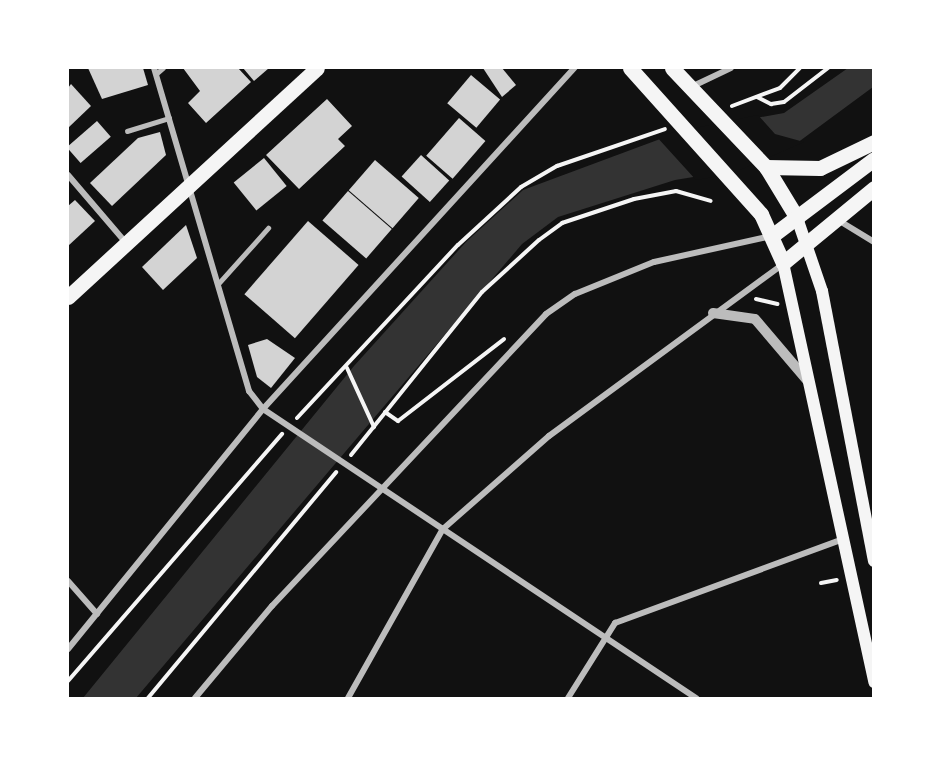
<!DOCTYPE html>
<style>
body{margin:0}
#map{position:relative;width:941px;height:766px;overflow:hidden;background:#111;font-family:"Fira Sans",sans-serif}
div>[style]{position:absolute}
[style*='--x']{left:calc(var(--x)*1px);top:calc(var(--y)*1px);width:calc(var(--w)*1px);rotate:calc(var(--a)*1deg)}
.water>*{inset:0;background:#333}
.pier>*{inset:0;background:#111}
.building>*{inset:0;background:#d3d3d3;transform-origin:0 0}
.path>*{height:4px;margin:-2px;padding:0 2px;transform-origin:2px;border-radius:2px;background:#f5f5f5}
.service>*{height:4.5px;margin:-2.25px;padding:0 2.25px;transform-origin:2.25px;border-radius:2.25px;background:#bcbcbc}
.minor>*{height:6px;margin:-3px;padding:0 3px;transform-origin:3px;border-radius:3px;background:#bcbcbc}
.tertiary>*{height:10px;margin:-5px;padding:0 5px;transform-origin:5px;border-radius:5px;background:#bcbcbc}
.secondary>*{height:12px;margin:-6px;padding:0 6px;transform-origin:6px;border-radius:6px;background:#f5f5f5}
.primary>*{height:15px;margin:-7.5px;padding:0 7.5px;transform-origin:7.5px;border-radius:7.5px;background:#f5f5f5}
span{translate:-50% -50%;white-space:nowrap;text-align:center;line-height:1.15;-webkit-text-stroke:6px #fff;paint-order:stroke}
.frame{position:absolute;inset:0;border:69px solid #fff;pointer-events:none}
</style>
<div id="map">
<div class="water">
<div style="clip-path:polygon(848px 68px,873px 68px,873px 87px,797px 143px,730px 171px,675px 180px,558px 217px,522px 244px,136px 698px,83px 698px,354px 366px,466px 242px,523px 190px,679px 132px,784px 113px)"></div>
</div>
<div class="pier">
<div style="clip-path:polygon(758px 115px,775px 134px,804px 142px,731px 174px,696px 180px,656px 136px)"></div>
</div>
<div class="building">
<div style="clip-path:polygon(88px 68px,143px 68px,148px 85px,102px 99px)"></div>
<div style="clip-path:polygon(183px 68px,238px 68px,251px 82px,206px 123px,188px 103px,200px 91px)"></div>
<div style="clip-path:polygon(243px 68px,269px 68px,254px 81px)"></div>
<div style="clip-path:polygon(483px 68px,502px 68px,516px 85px,502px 97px)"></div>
<div style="left:471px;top:75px;width:38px;height:37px;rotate:40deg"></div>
<div style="clip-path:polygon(71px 84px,91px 106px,68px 128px,68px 88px)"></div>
<div style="clip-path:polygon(327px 99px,352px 126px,338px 139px,345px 146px,299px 189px,266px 155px)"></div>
<div style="left:459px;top:118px;width:35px;height:50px;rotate:41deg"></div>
<div style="left:97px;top:121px;width:21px;height:40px;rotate:49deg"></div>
<div style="clip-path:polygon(160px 132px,166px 155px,112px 206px,90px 183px,138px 138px)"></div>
<div style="left:421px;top:155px;width:38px;height:29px;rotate:42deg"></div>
<div style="left:264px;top:158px;width:36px;height:39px;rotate:51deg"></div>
<div style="left:375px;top:160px;width:58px;height:40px;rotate:41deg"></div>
<div style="left:348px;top:191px;width:58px;height:39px;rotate:41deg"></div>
<div style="clip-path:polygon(75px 200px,95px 221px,68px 246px,68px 206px)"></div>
<div style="left:308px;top:221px;width:67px;height:97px;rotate:41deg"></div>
<div style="clip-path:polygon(186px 225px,197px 258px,163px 290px,142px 267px)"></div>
<div style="clip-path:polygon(267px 339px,295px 358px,271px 388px,257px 377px,248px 345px)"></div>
</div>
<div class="path">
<div style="--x:757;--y:97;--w:16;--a:27"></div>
<div style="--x:771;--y:104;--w:13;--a:-9"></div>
<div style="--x:784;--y:102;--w:56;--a:-37.7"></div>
<div style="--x:732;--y:106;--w:51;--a:-20.6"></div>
<div style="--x:780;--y:88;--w:28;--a:-45"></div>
<div style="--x:756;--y:299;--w:22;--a:13"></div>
<div style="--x:347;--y:368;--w:65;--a:65.4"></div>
<div style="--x:385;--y:412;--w:16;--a:35"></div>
<div style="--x:398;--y:421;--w:134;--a:-37.7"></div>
<div style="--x:297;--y:418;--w:236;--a:-47.1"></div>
<div style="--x:458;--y:245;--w:86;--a:-42.6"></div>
<div style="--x:521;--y:187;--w:42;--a:-30.3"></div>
<div style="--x:557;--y:166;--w:114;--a:-18.9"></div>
<div style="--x:351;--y:455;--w:209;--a:-51.2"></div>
<div style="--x:482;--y:292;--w:77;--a:-42.4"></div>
<div style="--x:539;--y:240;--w:29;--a:-36"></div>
<div style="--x:562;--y:223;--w:76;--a:-18.4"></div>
<div style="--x:634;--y:199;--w:43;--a:-10.8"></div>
<div style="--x:676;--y:191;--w:36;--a:16"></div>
<div style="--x:821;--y:583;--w:16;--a:-11"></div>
<div style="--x:68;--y:681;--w:327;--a:-49.1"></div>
<div style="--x:148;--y:698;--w:294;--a:-50.2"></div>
</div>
<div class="service">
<div style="--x:156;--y:74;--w:9;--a:-41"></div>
<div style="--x:127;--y:131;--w:44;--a:-17.2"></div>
<div style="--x:218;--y:284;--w:75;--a:-48.2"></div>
</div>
<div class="minor">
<div style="--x:154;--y:68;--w:337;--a:73.6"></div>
<div style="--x:249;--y:391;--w:23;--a:52"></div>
<div style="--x:263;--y:409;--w:521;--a:33.72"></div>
<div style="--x:691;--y:87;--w:44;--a:-25.4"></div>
<div style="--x:68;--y:175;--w:89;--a:49.5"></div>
<div style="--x:838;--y:220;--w:42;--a:31.4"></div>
<div style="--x:68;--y:581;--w:44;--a:48.7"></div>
<div style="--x:68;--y:649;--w:309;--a:-50.9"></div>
<div style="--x:263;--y:409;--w:462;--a:-47.6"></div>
<div style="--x:195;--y:698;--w:120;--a:-50.1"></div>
<div style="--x:272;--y:606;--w:400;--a:-46.8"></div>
<div style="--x:546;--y:314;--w:35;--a:-35"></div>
<div style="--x:575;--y:294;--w:85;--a:-22.1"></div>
<div style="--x:654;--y:262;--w:120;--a:-12.5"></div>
<div style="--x:348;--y:698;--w:194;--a:-60.7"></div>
<div style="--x:443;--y:529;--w:141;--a:-41.3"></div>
<div style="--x:549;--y:436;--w:290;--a:-36.3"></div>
<div style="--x:568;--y:698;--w:89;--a:-57.9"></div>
<div style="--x:615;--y:623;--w:240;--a:-20.2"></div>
</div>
<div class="tertiary">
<div style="--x:713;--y:313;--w:42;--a:8.1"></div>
<div style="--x:755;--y:319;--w:80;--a:49.6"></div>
</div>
<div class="secondary">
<div style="--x:797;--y:218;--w:77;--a:71.1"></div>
<div style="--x:822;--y:291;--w:275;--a:79.1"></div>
<div style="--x:783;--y:263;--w:429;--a:77.7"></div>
</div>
<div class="primary">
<div style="--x:630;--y:68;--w:196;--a:48.1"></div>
<div style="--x:761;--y:214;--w:54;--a:65.8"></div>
<div style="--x:783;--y:263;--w:118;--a:-39.5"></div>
<div style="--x:672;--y:68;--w:137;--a:46.5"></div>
<div style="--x:766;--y:167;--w:60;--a:58.7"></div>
<div style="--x:766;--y:167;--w:54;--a:1.1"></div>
<div style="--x:820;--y:168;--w:60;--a:-25.7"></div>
<div style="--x:773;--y:235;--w:126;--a:-37"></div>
<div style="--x:68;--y:297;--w:338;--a:-42.6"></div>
</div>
<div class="frame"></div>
</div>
